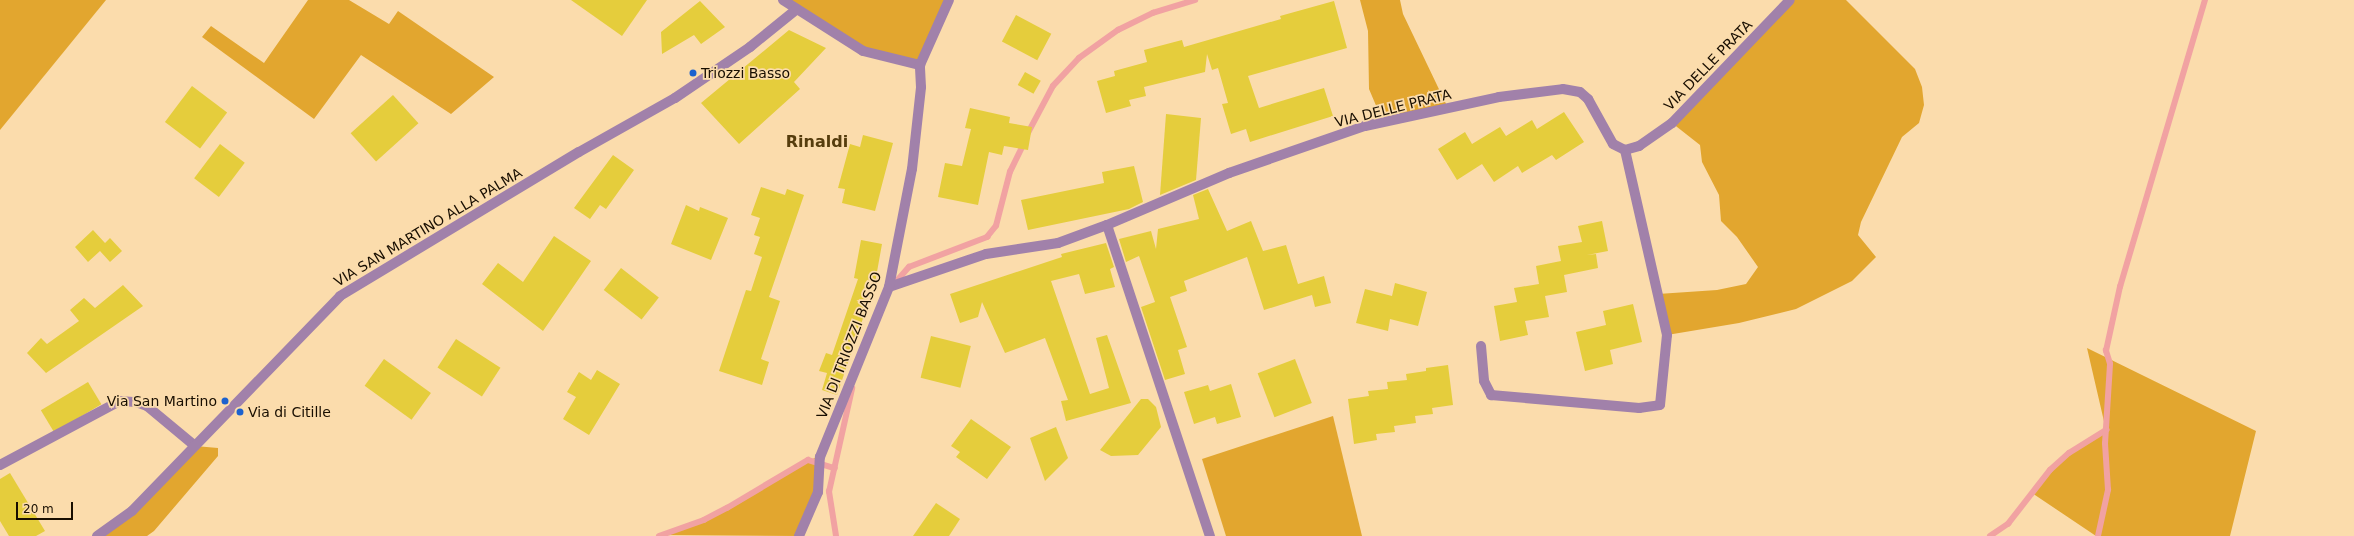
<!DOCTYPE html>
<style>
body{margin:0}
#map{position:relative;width:2354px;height:536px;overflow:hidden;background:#fbdcac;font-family:"DejaVu Sans",sans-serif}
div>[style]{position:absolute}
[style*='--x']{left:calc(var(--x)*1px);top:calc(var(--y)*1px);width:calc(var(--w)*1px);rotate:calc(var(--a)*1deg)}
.green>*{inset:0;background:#e2a62f}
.stream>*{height:5.5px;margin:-2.75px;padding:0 2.75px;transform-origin:2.75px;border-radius:2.75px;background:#f1a2a2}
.building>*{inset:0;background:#e5cd3c;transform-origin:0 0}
.minor>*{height:10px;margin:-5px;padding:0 5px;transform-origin:5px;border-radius:5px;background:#a181aa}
.dots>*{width:11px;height:11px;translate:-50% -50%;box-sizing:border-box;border:2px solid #fbdcac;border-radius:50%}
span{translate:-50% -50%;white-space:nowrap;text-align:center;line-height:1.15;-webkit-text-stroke:3.5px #fbdcac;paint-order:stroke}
.street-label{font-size:14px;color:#180e00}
.poi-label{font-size:14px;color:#180e00}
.left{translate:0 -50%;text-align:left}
.right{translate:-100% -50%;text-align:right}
.quarter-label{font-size:16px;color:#563d0d;font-weight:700}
.scale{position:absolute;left:16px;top:502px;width:57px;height:18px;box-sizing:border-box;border:2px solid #180e00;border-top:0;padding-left:5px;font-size:12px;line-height:14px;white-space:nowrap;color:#180e00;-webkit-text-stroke:3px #fbdcac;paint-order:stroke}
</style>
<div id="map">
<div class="green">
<div style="clip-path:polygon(0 0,106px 0,0 130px)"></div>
<div style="clip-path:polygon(308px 0,349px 0,389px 24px,398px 11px,494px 77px,451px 114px,361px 55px,314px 119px,202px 37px,211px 26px,264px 63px)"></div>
<div style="clip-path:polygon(789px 0,948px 0,920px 65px,863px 51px)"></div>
<div style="clip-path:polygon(1360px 0,1400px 0,1403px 14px,1448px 108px,1383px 122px,1369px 89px,1368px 31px)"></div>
<div style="clip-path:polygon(1790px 0,1846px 0,1915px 69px,1922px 87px,1924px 105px,1919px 123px,1902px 137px,1861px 222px,1858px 235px,1876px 257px,1852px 281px,1796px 309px,1739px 323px,1667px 335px,1658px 294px,1717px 290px,1746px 284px,1758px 267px,1737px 237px,1721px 221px,1719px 195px,1702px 162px,1700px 145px,1672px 123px)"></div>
<div style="clip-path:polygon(2087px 348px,2256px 431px,2230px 536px,2096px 536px,2032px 493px,2050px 470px,2069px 453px,2106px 430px)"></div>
<div style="clip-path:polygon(1333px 416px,1362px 536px,1226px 536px,1202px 459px)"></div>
<div style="clip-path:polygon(195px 446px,218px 448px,218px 456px,154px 531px,147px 536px,97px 536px,132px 511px)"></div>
<div style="clip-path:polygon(820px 457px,818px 492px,799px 536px,665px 535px,727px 508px,808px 460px)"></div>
</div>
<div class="stream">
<div style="--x:1028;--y:133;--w:53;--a:-62"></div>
<div style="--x:1053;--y:86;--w:38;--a:-47"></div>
<div style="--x:1079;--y:58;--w:48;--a:-35.7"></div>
<div style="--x:1118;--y:30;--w:39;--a:-26"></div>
<div style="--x:1153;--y:13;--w:44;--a:-17.2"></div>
<div style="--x:895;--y:283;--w:21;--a:-49"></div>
<div style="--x:909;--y:267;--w:84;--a:-21"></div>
<div style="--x:987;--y:237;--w:14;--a:-51"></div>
<div style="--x:996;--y:226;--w:56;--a:-75.5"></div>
<div style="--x:1010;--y:172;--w:32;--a:-64"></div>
<div style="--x:659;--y:536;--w:48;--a:-19.6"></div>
<div style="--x:704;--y:520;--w:26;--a:-28"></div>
<div style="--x:727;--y:508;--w:94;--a:-30.7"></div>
<div style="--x:808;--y:460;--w:28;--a:17"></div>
<div style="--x:836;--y:536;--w:45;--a:-99"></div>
<div style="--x:829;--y:492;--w:106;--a:-77.4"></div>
<div style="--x:1990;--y:536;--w:22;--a:-34"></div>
<div style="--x:2008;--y:524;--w:68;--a:-52.1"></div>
<div style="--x:2050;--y:470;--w:25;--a:-42"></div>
<div style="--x:2069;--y:453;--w:44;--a:-31.9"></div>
<div style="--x:2098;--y:536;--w:47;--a:-77.7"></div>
<div style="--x:2108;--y:490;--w:46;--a:-93.7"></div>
<div style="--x:2105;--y:444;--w:80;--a:-86.4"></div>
<div style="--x:2110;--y:364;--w:14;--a:-107"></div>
<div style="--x:2106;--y:351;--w:66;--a:-77.7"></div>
<div style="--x:2120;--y:287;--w:299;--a:-73.5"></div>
</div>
<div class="building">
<div style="clip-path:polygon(571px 0,647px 0,622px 36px)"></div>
<div style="clip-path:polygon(700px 1px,725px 27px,701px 44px,694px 35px,662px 54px,661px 32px)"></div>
<div style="clip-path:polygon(1334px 1px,1347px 48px,1248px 76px,1259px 108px,1324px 88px,1333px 116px,1250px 142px,1246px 129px,1231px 134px,1222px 104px,1228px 103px,1218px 68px,1212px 70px,1207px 54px,1205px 72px,1144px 87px,1146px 96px,1129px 100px,1131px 106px,1106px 113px,1097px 81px,1115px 76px,1114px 71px,1147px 62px,1144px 50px,1182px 40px,1184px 47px,1281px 19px,1280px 16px)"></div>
<div style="left:1016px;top:15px;width:40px;height:30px;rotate:28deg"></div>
<div style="clip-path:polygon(789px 30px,826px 48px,794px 82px,800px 89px,739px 144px,701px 103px)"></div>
<div style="left:1025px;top:72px;width:18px;height:15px;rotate:29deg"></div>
<div style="left:192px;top:86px;width:44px;height:45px;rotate:37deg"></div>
<div style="left:393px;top:95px;width:38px;height:57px;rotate:48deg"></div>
<div style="clip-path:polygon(970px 108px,1010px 117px,1009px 123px,1032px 127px,1028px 150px,1004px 146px,1002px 155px,989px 152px,978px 205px,938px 197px,945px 163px,962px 166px,971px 129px,965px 128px)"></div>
<div style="clip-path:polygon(1564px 112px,1584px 142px,1556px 160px,1552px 155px,1522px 173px,1518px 166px,1494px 182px,1482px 164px,1457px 180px,1438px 149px,1465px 132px,1472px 144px,1500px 127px,1506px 136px,1532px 120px,1537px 129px)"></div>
<div style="clip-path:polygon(1166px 114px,1201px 118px,1196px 180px,1160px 195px)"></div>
<div style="clip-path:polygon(863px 135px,893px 143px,875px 211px,842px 203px,845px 189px,838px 188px,850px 144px,860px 147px)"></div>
<div style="left:220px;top:144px;width:31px;height:43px;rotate:37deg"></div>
<div style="clip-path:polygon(613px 155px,634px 170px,606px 209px,600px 205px,590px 219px,574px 208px)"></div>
<div style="clip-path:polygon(1134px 166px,1143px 202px,1129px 209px,1028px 230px,1021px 200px,1104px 183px,1102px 172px)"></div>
<div style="clip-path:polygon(761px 187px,785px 195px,787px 189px,804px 195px,769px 297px,780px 301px,761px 359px,769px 362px,762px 385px,719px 371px,746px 290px,751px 291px,762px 257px,754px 254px,760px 237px,754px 235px,760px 218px,751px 215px)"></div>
<div style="clip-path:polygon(1208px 189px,1227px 231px,1251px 221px,1263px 251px,1286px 245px,1298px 284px,1324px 276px,1331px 303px,1315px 307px,1312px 295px,1264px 310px,1247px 257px,1184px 281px,1187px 291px,1170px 297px,1187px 347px,1178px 350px,1185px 374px,1165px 380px,1141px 307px,1155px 302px,1139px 256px,1126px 262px,1119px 239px,1151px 231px,1156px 249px,1158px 229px,1199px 219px,1193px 195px)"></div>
<div style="clip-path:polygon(686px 205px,699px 211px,700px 207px,728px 218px,711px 260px,671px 244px)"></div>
<div style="clip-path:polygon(1602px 221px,1608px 251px,1587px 255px,1596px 254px,1598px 268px,1564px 275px,1567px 292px,1545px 296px,1549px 317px,1525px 321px,1528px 335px,1500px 341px,1494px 306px,1517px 302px,1514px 288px,1539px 284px,1536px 266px,1561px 261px,1558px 246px,1582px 242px,1578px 226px)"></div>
<div style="clip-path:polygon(93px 230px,105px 243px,110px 238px,122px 251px,110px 262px,100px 251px,88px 262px,75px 247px)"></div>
<div style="clip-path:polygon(554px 236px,591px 261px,543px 331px,482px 284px,498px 263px,523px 282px)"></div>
<div style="clip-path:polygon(861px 240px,882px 244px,875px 283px,837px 395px,822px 390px,827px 373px,819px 371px,826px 353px,832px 355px,858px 279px,854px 278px)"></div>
<div style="clip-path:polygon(1106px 243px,1114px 267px,1110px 269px,1115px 287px,1085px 294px,1079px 274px,1051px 281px,1090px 394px,1109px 388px,1096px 338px,1107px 335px,1131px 403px,1066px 421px,1061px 401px,1068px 400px,1045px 338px,1005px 353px,982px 302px,978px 317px,960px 323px,950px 294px,1062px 257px,1061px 254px)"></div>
<div style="left:621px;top:268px;width:48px;height:28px;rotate:38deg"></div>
<div style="clip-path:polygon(1395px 283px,1427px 292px,1418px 326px,1390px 319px,1388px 331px,1356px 323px,1365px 289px,1392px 296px)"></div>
<div style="clip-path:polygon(123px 285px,143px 306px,46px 373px,27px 353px,41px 338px,47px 344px,79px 321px,70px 310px,84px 298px,95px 308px)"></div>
<div style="clip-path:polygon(1633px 304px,1642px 342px,1610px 350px,1613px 364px,1585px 371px,1576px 332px,1606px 325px,1603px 311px)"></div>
<div style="left:931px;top:336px;width:41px;height:43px;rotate:14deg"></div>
<div style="left:456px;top:339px;width:53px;height:34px;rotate:33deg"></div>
<div style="left:384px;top:359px;width:58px;height:33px;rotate:36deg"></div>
<div style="left:1295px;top:359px;width:47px;height:40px;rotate:69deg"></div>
<div style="clip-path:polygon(1448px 365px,1453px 405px,1432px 408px,1433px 414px,1415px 416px,1416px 423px,1394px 426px,1395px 432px,1376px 434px,1377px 440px,1354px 444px,1348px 399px,1369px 396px,1368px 391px,1388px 389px,1387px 382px,1407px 380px,1406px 374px,1426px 371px,1426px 368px)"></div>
<div style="clip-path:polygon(597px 370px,620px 384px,589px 435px,563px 419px,576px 397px,567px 392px,579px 372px,591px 380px)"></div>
<div style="left:88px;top:382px;width:26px;height:55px;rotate:59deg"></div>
<div style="clip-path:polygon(1231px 384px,1241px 417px,1217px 424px,1215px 417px,1194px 424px,1184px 392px,1208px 385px,1210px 391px)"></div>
<div style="clip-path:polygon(1141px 399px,1148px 399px,1156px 407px,1161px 427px,1138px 455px,1111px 456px,1100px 450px)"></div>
<div style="clip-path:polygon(971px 419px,1011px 447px,987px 479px,956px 457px,960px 452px,951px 446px)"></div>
<div style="clip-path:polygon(1056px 427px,1068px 458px,1045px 481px,1030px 438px)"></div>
<div style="clip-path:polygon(10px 473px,45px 531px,36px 536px,9px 536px,0 521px,0 479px)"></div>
<div style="clip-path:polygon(936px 503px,960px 519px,949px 536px,913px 536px)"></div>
</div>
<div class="minor">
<div style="--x:783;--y:0;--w:95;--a:32.5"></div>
<div style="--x:863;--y:51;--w:59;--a:13.8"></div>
<div style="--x:1107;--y:225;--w:328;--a:71.7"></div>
<div style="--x:889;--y:287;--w:102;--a:-18.8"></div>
<div style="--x:986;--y:254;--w:73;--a:-8.7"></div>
<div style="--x:1058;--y:243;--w:52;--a:-20.2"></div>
<div style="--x:1107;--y:225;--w:133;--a:-23.1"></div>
<div style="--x:1229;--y:173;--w:144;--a:-19.1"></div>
<div style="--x:1365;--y:126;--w:137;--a:-12.2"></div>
<div style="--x:1499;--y:97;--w:64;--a:-7.1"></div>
<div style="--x:1563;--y:89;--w:17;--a:10"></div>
<div style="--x:1580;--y:92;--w:11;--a:41"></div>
<div style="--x:1588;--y:99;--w:51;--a:60.9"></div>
<div style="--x:1613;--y:144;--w:13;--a:27"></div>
<div style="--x:1625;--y:150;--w:15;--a:-16"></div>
<div style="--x:1639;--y:146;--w:40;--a:-34.9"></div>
<div style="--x:1672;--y:123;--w:170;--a:-46.2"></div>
<div style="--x:1481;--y:346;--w:35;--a:85"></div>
<div style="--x:1484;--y:381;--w:16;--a:63"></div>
<div style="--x:1491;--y:395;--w:149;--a:5"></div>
<div style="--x:1639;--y:408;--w:21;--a:-8"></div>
<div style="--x:1660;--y:405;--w:70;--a:-84.3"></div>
<div style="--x:1667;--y:335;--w:190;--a:-102.8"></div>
<div style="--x:0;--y:465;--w:136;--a:-28.1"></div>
<div style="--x:120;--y:401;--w:16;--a:4"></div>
<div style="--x:136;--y:402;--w:12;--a:20"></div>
<div style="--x:147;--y:406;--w:62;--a:39.8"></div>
<div style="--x:97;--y:536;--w:43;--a:-35.5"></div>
<div style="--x:132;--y:511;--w:299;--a:-45.9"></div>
<div style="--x:340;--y:296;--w:279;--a:-31.1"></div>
<div style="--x:579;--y:152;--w:110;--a:-29.4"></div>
<div style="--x:675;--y:98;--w:91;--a:-34.2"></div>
<div style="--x:750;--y:47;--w:60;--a:-39"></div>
<div style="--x:799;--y:536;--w:48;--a:-66.6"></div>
<div style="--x:818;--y:492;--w:35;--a:-87"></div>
<div style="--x:820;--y:457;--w:183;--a:-67.9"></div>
<div style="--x:889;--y:287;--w:120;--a:-79"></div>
<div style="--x:912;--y:169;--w:82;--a:-83.7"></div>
<div style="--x:921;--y:87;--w:22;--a:-93"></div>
<div style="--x:920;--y:65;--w:71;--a:-66"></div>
</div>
<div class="dots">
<div style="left:693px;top:73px;background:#1c62ce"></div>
<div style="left:225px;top:401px;background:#1c62ce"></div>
<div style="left:240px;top:412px;background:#1c62ce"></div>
</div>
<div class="street-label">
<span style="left:1708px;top:65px;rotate:-46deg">VIA DELLE PRATA</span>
<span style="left:1393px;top:108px;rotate:-14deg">VIA DELLE PRATA</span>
<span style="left:428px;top:227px;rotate:-31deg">VIA SAN MARTINO ALLA PALMA</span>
<span style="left:849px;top:345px;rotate:-69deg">VIA DI TRIOZZI BASSO</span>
</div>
<div class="poi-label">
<span class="left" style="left:701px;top:73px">Triozzi Basso</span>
<span class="right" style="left:217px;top:401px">Via San Martino</span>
<span class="left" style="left:248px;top:412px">Via di Citille</span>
</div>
<div class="quarter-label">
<span style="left:817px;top:142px">Rinaldi</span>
</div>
<div class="scale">20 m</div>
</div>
